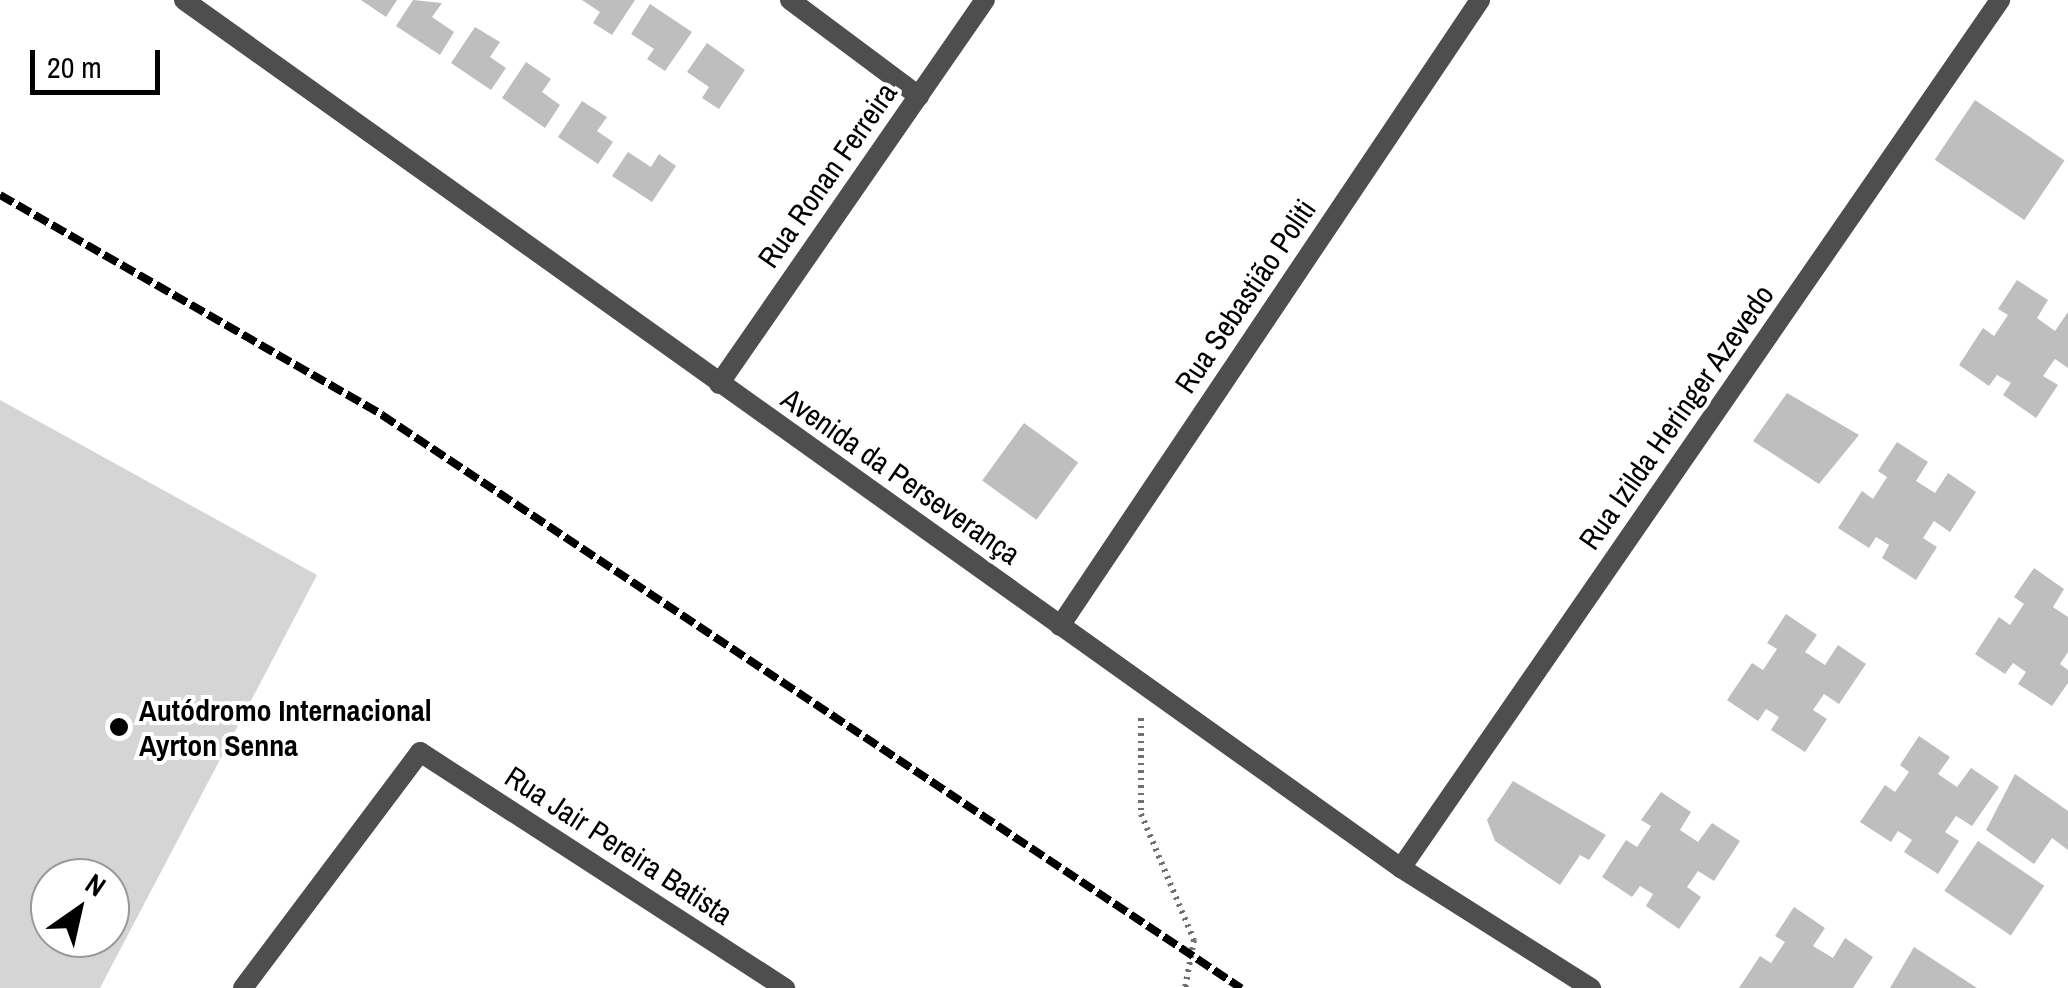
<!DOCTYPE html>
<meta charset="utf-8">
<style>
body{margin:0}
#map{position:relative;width:2068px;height:988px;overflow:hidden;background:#fff;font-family:"Archivo Narrow",sans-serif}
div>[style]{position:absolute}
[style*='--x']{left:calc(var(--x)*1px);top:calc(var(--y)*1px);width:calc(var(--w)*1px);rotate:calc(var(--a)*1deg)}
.green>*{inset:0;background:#d5d5d5}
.building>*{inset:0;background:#bebebe;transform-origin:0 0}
.path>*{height:6px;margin-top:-3px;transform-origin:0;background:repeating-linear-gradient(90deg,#707070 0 2.5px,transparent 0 7.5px)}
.minor>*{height:20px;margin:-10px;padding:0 10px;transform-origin:10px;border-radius:10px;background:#4e4e4e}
.rail>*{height:8px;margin-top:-4px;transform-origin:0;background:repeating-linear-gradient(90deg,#000 0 15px,transparent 0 20px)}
.dots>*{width:28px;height:28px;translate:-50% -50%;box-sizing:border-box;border:5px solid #fff;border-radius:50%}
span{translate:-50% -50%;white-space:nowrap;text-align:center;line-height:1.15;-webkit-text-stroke:8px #fff;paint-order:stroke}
.street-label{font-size:30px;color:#000}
.poi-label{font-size:30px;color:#000;font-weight:700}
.left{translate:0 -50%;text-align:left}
.north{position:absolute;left:30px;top:858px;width:100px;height:100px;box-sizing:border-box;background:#fff;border:2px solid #999;border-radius:50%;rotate:34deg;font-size:28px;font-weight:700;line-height:40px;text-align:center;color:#000}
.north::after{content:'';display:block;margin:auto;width:35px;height:45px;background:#000;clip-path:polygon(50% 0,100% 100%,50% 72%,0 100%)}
.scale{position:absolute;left:30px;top:50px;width:130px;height:45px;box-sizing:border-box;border:5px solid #000;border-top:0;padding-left:12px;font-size:30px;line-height:35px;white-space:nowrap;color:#000;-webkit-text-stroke:8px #fff;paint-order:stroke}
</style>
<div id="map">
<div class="green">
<div style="clip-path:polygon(evenodd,0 400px,317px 575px,100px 988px,0 988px,0 400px,50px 878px,110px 878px,110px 938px,50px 938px,50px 878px)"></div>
</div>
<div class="building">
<div style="clip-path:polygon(361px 0,397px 0,386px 17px)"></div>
<div style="clip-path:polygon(413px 0,442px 3px,432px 17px,454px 32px,440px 55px,396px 26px)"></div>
<div style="clip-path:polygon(582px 0,635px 0,612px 35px,593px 23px,600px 12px)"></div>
<div style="clip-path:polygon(650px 4px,692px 32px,665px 71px,647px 59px,654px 49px,631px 34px)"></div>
<div style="clip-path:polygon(475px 27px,500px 42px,490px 57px,506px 68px,491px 90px,451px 63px)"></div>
<div style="clip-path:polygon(707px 43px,745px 70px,719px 109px,702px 98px,709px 87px,687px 72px)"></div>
<div style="clip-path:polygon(526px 62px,551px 79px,542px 92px,560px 105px,545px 128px,502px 98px)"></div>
<div style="left:1975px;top:100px;width:108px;height:72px;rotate:34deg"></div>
<div style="clip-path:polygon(582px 101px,607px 117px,597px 131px,613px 142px,598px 164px,558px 137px)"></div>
<div style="clip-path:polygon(628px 152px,651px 167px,659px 154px,676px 166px,652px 202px,612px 176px)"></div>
<div style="clip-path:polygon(2017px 280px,2048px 300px,2037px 318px,2055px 331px,2068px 312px,2068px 368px,2055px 359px,2043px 376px,2058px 385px,2036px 418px,2003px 395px,2011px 383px,1997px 375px,1989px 386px,1959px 365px,1983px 328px,1994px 336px,2008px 315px,1998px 309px)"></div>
<div style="clip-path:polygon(1787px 393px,1859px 435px,1819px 484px,1753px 441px)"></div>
<div style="left:1024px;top:423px;width:67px;height:71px;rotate:36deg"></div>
<div style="clip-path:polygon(1897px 442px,1928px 462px,1916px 481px,1935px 493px,1948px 473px,1976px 492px,1950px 532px,1934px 521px,1923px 538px,1937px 547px,1916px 580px,1882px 558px,1889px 545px,1876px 537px,1869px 548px,1838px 528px,1862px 491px,1873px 499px,1887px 477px,1878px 471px)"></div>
<div style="clip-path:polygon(2034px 568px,2064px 589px,2053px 607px,2068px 617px,2068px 652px,2060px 664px,2068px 670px,2068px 683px,2052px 706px,2018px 684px,2026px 672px,2013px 663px,2005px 674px,1975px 654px,1999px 617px,2010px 625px,2024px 604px,2014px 597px)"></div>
<div style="clip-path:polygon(1786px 614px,1817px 635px,1805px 652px,1825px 665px,1838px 645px,1866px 664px,1839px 704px,1824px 694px,1813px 710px,1827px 719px,1805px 752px,1771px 730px,1779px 717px,1766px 709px,1758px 721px,1727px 700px,1752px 663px,1763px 670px,1777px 649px,1767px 643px)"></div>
<div style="clip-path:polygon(1919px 736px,1950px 757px,1938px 774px,1957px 787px,1971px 768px,1999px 787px,1972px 826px,1956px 816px,1945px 832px,1959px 841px,1938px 874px,1904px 852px,1912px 840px,1898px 831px,1891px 842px,1860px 822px,1885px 785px,1895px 792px,1909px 772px,1900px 765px)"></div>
<div style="clip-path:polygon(2015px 774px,2068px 811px,2068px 850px,2052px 838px,2034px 864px,1986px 830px)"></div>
<div style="clip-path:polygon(1513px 781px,1606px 835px,1589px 860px,1580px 855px,1560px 885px,1495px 841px,1487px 820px)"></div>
<div style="clip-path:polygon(1661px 792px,1691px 812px,1680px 830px,1698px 842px,1712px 823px,1740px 841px,1714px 881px,1698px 871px,1687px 887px,1701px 897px,1679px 929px,1646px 906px,1653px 894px,1640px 886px,1632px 897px,1602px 877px,1626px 840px,1637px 847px,1651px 826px,1641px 820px)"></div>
<div style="left:1978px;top:841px;width:80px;height:60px;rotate:34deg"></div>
<div style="clip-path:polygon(1794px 907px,1825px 928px,1813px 946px,1833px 958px,1845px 938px,1873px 957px,1853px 988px,1739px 988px,1760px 956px,1771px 963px,1785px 942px,1775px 936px)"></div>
<div style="clip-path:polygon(1914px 947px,1977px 988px,1890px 988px)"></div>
</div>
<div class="path">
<div style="--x:1141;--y:718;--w:96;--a:90"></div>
<div style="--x:1141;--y:814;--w:137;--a:67.2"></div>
<div style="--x:1194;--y:940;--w:49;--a:100.6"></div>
</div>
<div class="minor">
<div style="--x:184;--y:0;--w:1495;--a:35.5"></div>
<div style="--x:1401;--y:868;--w:225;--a:32.3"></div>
<div style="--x:790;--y:0;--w:161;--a:36.7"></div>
<div style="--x:719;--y:384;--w:467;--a:-55.3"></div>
<div style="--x:1060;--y:626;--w:754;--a:-56.14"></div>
<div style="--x:1401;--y:868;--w:1055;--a:-55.39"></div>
<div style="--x:243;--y:988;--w:295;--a:-53.1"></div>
<div style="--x:420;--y:752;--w:435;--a:32.9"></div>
</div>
<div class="rail">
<div style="--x:0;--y:195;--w:441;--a:29.9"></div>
<div style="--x:382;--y:415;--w:1033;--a:33.71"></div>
</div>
<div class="dots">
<div style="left:119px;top:727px;background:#000"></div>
</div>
<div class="street-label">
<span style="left:827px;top:175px;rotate:-55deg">Rua Ronan Ferreira</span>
<span style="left:1245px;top:296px;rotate:-56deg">Rua Sebastião Politi</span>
<span style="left:1676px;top:417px;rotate:-55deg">Rua Izilda Heringer Azevedo</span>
<span style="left:901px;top:476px;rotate:35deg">Avenida da Perseverança</span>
<span style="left:619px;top:845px;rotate:33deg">Rua Jair Pereira Batista</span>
</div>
<div class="poi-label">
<span class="left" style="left:139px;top:727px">Autódromo Internacional<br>Ayrton Senna</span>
</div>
<div class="north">N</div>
<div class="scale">20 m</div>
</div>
